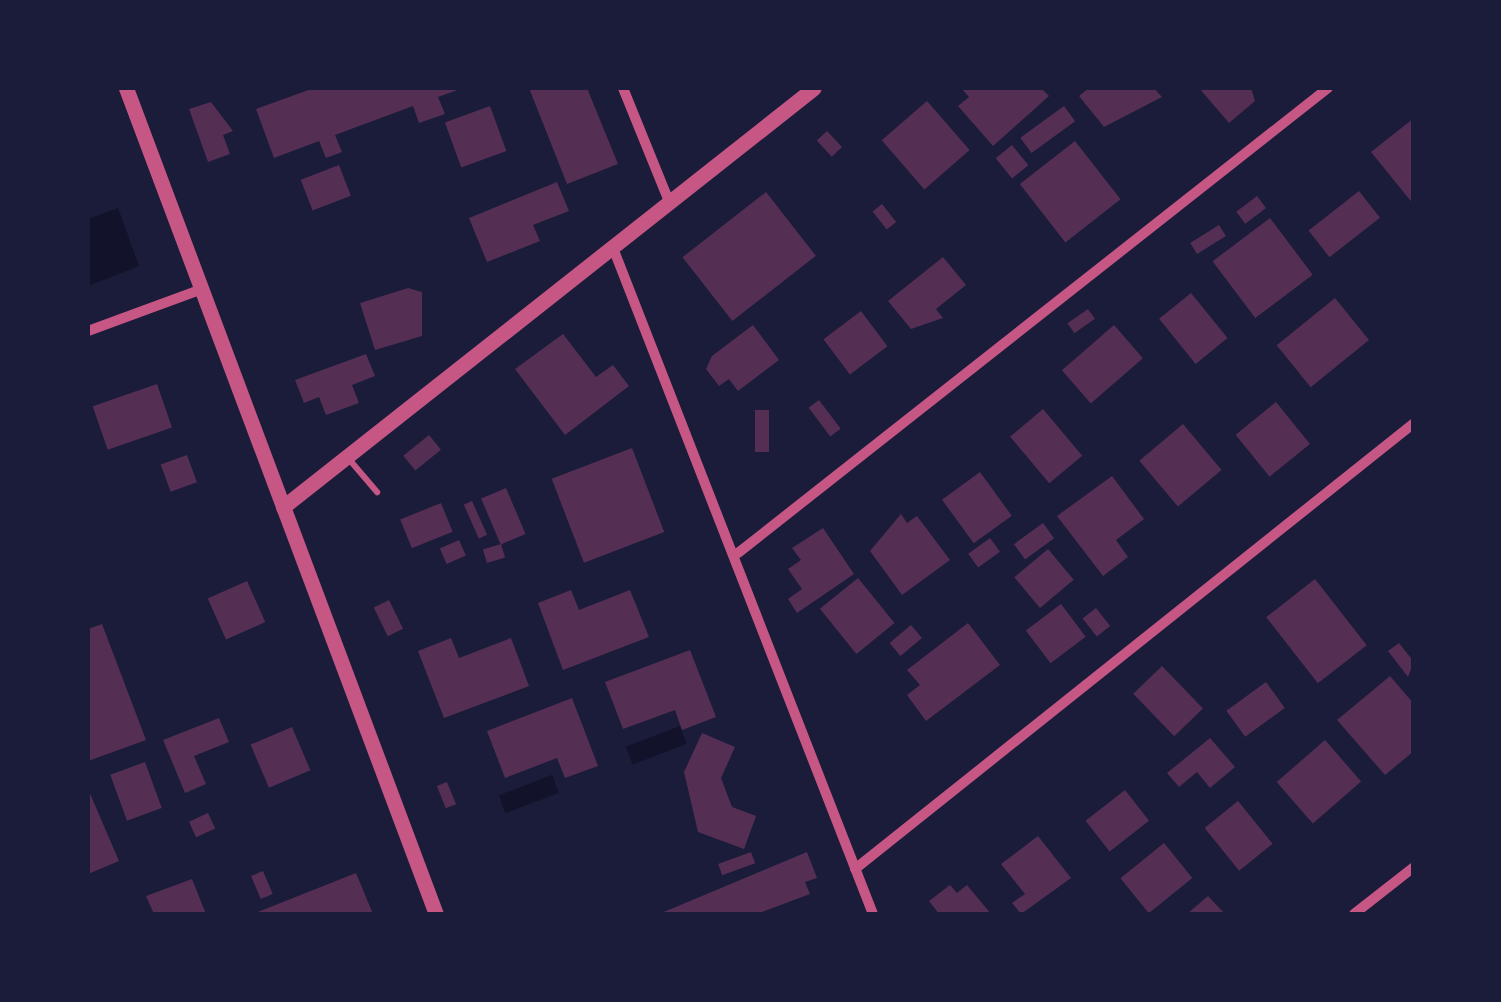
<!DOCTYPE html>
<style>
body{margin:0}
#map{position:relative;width:1501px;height:1002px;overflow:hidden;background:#1b1b3a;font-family:"Sofia Sans Condensed",sans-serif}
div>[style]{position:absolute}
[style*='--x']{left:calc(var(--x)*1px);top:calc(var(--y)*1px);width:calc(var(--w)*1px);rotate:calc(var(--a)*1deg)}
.water>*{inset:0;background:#12122b;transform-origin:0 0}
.building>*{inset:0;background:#542f53;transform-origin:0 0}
.service>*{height:6px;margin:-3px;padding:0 3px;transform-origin:3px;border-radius:3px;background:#c65784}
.minor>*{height:10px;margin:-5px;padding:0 5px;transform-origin:5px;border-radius:5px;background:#c65784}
.tertiary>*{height:15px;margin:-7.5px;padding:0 7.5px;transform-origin:7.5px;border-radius:7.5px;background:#c65784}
span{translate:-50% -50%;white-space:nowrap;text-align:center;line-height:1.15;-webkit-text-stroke:8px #1b1b3a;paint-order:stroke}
.frame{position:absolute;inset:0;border:90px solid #1b1b3a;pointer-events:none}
</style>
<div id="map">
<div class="water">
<div style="clip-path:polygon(118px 208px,139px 266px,88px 286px,88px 219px)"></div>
<div style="left:680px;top:726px;width:19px;height:58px;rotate:69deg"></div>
<div style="left:552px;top:775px;width:19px;height:57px;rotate:69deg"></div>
</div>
<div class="building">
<div style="clip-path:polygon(314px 88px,463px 88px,438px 97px,445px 114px,419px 123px,413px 106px,335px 135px,342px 152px,326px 158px,319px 141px,274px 158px,256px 109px)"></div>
<div style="clip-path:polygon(529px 88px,587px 88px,618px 164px,567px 184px)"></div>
<div style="clip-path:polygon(961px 88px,1041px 88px,1049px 96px,993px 146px,958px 106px,969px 97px)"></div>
<div style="clip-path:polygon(1089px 88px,1154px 88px,1162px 97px,1104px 127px,1079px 96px)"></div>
<div style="clip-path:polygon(1199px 88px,1251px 88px,1255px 101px,1229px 123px)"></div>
<div style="left:927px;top:101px;width:65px;height:60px;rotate:49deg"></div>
<div style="clip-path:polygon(211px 102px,233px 131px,223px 135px,230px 154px,208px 162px,189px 109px)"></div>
<div style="left:490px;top:106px;width:48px;height:48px;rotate:70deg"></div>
<div style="left:1064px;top:106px;width:19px;height:54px;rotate:54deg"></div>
<div style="clip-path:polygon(1414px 118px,1414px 205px,1371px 152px)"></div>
<div style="left:827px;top:131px;width:22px;height:14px;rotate:47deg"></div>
<div style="left:1075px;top:141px;width:74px;height:70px;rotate:52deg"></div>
<div style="left:1012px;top:145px;width:26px;height:21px;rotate:51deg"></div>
<div style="left:339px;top:165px;width:33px;height:41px;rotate:69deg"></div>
<div style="clip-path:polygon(557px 182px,569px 211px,533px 225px,540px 241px,487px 262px,469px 218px)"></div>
<div style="left:1359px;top:191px;width:34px;height:64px;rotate:52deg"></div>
<div style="left:766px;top:192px;width:81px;height:106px;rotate:52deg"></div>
<div style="left:1257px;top:196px;width:15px;height:26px;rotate:53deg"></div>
<div style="left:882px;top:204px;width:23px;height:12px;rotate:52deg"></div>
<div style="left:1270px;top:218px;width:71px;height:72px;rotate:53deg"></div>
<div style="left:1219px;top:225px;width:13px;height:34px;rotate:58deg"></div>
<div style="clip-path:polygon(943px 257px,966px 285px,936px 309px,943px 318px,911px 329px,888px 301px)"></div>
<div style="clip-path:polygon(408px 288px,422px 292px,422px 336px,375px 350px,360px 303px)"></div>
<div style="left:1191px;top:293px;width:58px;height:41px;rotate:51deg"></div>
<div style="left:1335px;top:298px;width:54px;height:75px;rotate:51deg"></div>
<div style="left:1088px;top:309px;width:12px;height:25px;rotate:55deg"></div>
<div style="left:861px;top:311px;width:44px;height:47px;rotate:53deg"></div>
<div style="clip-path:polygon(753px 325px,779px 360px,738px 391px,729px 379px,719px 386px,706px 369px,712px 356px)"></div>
<div style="left:1114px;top:325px;width:44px;height:69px;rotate:49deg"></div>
<div style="clip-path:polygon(563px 334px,596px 377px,613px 365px,629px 386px,565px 435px,515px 369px)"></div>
<div style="clip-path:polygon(366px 354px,375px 376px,352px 385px,359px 403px,326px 415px,319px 397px,304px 403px,295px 380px)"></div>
<div style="left:157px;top:384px;width:46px;height:68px;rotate:71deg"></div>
<div style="left:819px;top:400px;width:36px;height:13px;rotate:53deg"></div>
<div style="left:1276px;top:402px;width:54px;height:52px;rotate:51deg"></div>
<div style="left:1043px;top:409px;width:61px;height:43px;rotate:50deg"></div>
<div style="left:755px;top:410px;width:14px;height:42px"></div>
<div style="left:1183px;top:424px;width:60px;height:57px;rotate:50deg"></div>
<div style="left:429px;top:435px;width:19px;height:33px;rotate:51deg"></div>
<div style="left:632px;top:448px;width:90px;height:86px;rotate:69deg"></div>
<div style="left:187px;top:455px;width:29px;height:28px;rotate:70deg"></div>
<div style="left:980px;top:472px;width:54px;height:47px;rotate:54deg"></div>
<div style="clip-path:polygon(1112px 476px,1144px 519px,1116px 540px,1128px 557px,1103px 576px,1057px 516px)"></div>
<div style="left:506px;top:488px;width:50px;height:27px;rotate:67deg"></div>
<div style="left:472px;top:501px;width:37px;height:9px;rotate:66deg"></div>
<div style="left:441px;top:503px;width:31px;height:44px;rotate:68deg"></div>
<div style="clip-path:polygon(901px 514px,907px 523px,917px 516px,950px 560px,902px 595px,870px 551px)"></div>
<div style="left:1043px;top:523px;width:19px;height:36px;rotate:54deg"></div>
<div style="clip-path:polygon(823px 528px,854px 574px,797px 613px,788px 599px,802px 589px,788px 569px,801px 560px,792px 548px)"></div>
<div style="left:990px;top:538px;width:17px;height:27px;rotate:54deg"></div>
<div style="left:459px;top:540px;width:17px;height:21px;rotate:66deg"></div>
<div style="left:501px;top:544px;width:14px;height:19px;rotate:73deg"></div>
<div style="left:1048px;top:549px;width:40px;height:44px;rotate:50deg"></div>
<div style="left:858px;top:578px;width:58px;height:49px;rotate:51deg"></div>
<div style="left:1315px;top:579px;width:84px;height:62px;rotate:52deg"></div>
<div style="left:247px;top:581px;width:45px;height:43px;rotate:66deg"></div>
<div style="clip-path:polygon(571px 590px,579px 610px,630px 590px,649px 637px,563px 670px,538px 603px)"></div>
<div style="left:389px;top:600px;width:32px;height:17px;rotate:64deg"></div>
<div style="left:1061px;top:604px;width:41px;height:44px;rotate:53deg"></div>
<div style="left:1096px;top:608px;width:23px;height:17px;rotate:52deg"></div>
<div style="clip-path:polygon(968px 623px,1000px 665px,926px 721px,907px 695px,920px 685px,907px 670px)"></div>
<div style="clip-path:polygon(102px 624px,146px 740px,88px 761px,88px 629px)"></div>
<div style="left:911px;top:625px;width:17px;height:28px;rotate:50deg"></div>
<div style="clip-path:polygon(451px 638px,459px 658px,511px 638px,529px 686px,444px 718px,418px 651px)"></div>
<div style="clip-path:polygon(1399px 643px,1414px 662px,1408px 677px,1388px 651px)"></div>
<div style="clip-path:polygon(690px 650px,716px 717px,682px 730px,675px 710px,623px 729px,605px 682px)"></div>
<div style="left:1162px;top:666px;width:59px;height:40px;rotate:46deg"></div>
<div style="clip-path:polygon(1390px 676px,1414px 704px,1414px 751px,1385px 775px,1337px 720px)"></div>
<div style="left:1266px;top:682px;width:32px;height:49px;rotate:54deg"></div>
<div style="clip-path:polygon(572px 698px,598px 766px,565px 778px,557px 758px,505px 778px,487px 731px)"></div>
<div style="clip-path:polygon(219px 718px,229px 742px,194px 756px,206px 784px,185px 793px,163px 740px)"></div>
<div style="left:292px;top:727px;width:47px;height:45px;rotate:67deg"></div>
<div style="clip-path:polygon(702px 733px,735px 747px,721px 778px,732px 807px,756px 816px,744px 849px,698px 832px,684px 772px)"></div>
<div style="clip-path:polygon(1210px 738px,1235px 767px,1210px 788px,1197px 772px,1179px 787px,1167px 773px)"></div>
<div style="left:1325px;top:740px;width:55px;height:64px;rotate:49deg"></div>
<div style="left:145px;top:762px;width:49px;height:37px;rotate:70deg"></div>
<div style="left:447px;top:782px;width:24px;height:11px;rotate:68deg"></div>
<div style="clip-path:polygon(88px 789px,119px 861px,88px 874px)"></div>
<div style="left:1125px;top:790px;width:39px;height:50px;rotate:52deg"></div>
<div style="left:1238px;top:801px;width:55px;height:43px;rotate:51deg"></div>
<div style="left:208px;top:813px;width:17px;height:21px;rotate:65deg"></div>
<div style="clip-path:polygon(1038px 836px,1071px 878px,1021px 914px,1012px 903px,1025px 894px,1001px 864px)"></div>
<div style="left:1164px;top:843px;width:45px;height:56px;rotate:51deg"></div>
<div style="left:751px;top:852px;width:12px;height:35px;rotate:70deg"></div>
<div style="clip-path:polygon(807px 852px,817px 878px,805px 882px,810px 894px,757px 914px,659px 914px)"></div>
<div style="left:263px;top:871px;width:25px;height:13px;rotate:67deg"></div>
<div style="clip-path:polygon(356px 873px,373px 914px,253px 914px)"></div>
<div style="clip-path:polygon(192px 879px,206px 914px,154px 914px,146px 896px)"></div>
<div style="clip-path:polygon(950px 885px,957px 893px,967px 885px,991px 914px,939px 914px,929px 901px)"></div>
<div style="clip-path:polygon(1208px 896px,1225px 914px,1187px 914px)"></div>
</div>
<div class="service">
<div style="--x:348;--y:458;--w:45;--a:49.5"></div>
</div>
<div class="minor">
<div style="--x:623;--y:88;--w:125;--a:67.9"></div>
<div style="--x:615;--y:253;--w:710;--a:68.68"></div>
<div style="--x:88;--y:331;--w:121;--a:-20.2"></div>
<div style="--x:738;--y:553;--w:751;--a:-38.24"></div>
<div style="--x:855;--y:869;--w:715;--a:-38.58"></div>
<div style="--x:1354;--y:914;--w:76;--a:-38.1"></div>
</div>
<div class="tertiary">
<div style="--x:126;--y:88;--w:882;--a:69.43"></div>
<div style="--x:283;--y:507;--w:676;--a:-38.28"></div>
</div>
<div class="frame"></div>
</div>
